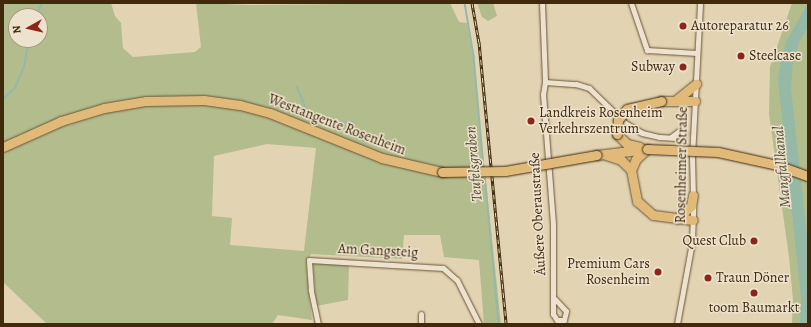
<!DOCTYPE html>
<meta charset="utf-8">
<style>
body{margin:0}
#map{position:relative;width:811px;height:327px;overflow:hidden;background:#e2d3b2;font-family:Alegreya,serif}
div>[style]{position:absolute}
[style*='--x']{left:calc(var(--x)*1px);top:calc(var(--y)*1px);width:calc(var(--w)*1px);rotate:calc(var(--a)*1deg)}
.green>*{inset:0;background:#b3bc8c}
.water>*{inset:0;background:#96b9a7}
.stream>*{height:1.5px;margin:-0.75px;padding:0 0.75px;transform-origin:0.75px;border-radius:0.75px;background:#96b9a7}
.roads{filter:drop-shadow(0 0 1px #695436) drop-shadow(0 0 1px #695436)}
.minor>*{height:5px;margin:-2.5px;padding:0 2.5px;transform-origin:2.5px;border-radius:2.5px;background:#ece2cd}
.trunk>*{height:9px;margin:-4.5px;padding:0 4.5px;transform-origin:4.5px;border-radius:4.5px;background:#e1ba79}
.rail>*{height:3px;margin-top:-1.5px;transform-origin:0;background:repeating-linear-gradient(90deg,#ece2cd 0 4.5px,#41290c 0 9px);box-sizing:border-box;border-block:1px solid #41290c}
.bridges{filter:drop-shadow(0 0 1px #41290c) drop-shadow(0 0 1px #41290c)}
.trunk-bridge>*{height:9px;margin:-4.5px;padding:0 4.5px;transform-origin:4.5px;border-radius:4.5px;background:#e1ba79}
.dots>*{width:11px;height:11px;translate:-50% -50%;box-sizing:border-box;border:2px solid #ece2cd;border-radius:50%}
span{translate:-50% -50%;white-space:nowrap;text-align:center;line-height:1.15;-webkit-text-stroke:3px #ece2cd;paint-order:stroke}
.poi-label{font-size:14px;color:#41290c}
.left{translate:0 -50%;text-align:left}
.right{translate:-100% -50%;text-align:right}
.street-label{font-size:14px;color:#41290c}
.water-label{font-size:15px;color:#564d33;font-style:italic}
.frame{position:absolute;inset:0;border:4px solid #41290c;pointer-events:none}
.north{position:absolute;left:8px;top:8px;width:40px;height:40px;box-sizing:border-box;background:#ece2cd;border:1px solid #a89880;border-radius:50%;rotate:262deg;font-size:11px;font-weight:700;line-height:16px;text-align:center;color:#41290c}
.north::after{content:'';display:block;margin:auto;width:14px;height:18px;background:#8f2418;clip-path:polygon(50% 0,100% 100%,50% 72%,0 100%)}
</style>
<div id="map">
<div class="green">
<div style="clip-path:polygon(evenodd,3px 3px,111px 3px,115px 16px,121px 23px,123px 48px,133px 57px,195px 52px,201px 47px,196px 3px,249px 5px,450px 3px,459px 22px,467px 23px,473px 57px,501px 324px,484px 324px,479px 260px,444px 257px,440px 235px,404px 235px,402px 259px,311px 254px,306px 264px,312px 320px,278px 315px,272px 324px,47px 324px,3px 282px,3px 3px,16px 16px,40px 16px,40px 40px,16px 40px,16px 16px,3px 3px,267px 144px,316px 148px,304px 251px,230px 245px,232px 218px,212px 216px,214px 156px,267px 144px)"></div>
<div style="clip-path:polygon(493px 3px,497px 16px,488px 21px,482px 17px,477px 3px)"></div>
<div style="clip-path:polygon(792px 3px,808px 3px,808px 324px,792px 324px,793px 300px,789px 257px,769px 114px,770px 67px)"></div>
<div style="clip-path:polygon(313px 263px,349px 264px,348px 300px,316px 306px)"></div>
</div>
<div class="water">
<div style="clip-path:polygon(808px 3px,808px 27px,799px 42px,793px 62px,791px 88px,808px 244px,808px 324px,800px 324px,801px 298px,778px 80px,781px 59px,787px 40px)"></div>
</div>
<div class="stream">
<div style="--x:465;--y:3;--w:54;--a:80.4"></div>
<div style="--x:474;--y:56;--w:113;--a:84.9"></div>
<div style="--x:36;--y:16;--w:14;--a:-65"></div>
<div style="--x:297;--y:86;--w:37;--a:68"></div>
<div style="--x:311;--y:120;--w:6;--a:9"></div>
<div style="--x:3;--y:99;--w:16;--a:-43"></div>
<div style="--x:15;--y:88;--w:23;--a:-67"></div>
<div style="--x:24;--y:67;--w:27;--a:-80"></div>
<div style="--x:338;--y:123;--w:16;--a:-4"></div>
<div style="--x:485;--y:175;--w:150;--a:84.6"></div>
</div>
<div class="roads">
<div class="minor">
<div style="--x:542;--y:3;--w:79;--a:87.8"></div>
<div style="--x:545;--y:82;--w:31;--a:4"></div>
<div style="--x:576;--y:84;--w:14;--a:17"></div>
<div style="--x:589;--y:88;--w:50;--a:44.2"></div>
<div style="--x:625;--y:123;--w:20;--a:30"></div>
<div style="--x:642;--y:133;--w:17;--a:13"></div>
<div style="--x:659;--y:137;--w:22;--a:3"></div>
<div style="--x:681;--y:138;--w:6;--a:-59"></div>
<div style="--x:684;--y:133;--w:5;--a:-158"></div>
<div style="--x:679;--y:131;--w:10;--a:143"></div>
<div style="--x:631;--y:3;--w:50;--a:71.2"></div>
<div style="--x:647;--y:50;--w:50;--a:3.4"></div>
<div style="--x:545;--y:82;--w:12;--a:99"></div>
<div style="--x:543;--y:94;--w:131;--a:85.6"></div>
<div style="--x:553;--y:225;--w:89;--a:90"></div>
<div style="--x:553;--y:314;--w:7;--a:56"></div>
<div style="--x:557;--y:320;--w:7;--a:0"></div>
<div style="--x:564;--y:320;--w:9;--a:-77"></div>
<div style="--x:566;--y:311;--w:19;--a:-133"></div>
<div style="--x:693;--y:197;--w:40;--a:-91.4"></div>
<div style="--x:692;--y:157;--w:154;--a:-87"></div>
<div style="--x:318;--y:324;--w:35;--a:-102"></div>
<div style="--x:311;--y:290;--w:30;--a:-94"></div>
<div style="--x:309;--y:260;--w:134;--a:3.4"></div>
<div style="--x:443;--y:268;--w:18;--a:41"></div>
<div style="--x:457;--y:280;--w:49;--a:63.4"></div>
<div style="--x:421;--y:324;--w:10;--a:-90"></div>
<div style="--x:677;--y:324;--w:83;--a:-79.6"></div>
<div style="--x:692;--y:242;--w:37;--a:-88"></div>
</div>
<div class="trunk">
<div style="--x:676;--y:100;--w:26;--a:-39"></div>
<div style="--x:661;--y:101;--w:34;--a:0"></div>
<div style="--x:617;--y:134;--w:14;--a:45"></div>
<div style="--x:627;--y:144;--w:13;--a:13"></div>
<div style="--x:3;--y:147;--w:64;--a:-24.1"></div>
<div style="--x:61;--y:121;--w:45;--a:-16.8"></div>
<div style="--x:104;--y:108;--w:43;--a:-9.5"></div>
<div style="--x:146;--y:101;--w:58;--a:-1"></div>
<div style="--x:204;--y:100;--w:36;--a:8"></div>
<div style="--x:240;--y:105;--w:31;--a:15"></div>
<div style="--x:270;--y:113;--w:121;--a:21.9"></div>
<div style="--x:382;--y:158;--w:62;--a:13.1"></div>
<div style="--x:647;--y:149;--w:15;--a:138"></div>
<div style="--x:636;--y:159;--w:12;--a:114"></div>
<div style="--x:631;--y:170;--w:32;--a:79"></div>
<div style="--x:637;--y:201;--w:21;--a:41"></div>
<div style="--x:653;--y:215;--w:40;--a:7.1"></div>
<div style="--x:597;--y:155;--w:50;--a:-6.8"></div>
<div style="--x:606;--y:155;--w:16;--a:18"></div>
<div style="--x:621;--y:160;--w:14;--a:45"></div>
<div style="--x:677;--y:219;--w:19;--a:-43"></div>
<div style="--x:691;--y:206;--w:11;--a:-80"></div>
</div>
</div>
<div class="rail">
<div style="--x:472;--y:3;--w:40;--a:80"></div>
<div style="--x:479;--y:42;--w:283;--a:84.5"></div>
</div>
<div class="bridges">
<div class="trunk-bridge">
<div style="--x:617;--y:134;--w:14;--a:-86"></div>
<div style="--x:618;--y:120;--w:14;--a:-51"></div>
<div style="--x:627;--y:109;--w:35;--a:-13"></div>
<div style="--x:647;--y:149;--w:71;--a:2.4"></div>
<div style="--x:718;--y:152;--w:60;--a:12.4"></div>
<div style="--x:777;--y:165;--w:33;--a:20"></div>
<div style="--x:442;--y:172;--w:63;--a:-0.9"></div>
<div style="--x:505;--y:171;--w:93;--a:-9.9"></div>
</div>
</div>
<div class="dots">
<div style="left:683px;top:26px;background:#8f2418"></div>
<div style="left:741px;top:56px;background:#8f2418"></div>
<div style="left:683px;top:67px;background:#8f2418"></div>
<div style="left:531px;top:121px;background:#8f2418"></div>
<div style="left:754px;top:241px;background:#8f2418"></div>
<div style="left:658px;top:272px;background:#8f2418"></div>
<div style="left:708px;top:278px;background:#8f2418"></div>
<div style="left:754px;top:293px;background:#8f2418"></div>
</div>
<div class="poi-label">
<span class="left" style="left:691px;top:26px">Autoreparatur 26</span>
<span class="left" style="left:749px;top:56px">Steelcase</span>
<span class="right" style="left:675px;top:67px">Subway</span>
<span class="left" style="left:539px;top:121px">Landkreis Rosenheim<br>Verkehrszentrum</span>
<span class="right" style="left:746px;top:241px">Quest Club</span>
<span class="right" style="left:650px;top:272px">Premium Cars<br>Rosenheim</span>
<span class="left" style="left:716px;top:278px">Traun Döner</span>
<span style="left:754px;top:308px">toom Baumarkt</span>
</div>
<div class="street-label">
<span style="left:337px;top:125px;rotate:21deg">Westtangente Rosenheim</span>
<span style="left:682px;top:165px;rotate:-89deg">Rosenheimer Straße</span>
<span style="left:538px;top:214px;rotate:-93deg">Äußere Oberaustraße</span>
<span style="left:378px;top:251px;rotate:3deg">Am Gangsteig</span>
</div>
<div class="water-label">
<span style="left:474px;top:164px;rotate:-95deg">Teufelsgraben</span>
<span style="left:782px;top:167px;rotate:-95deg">Mangfallkanal</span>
</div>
<div class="frame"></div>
<div class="north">N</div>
</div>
